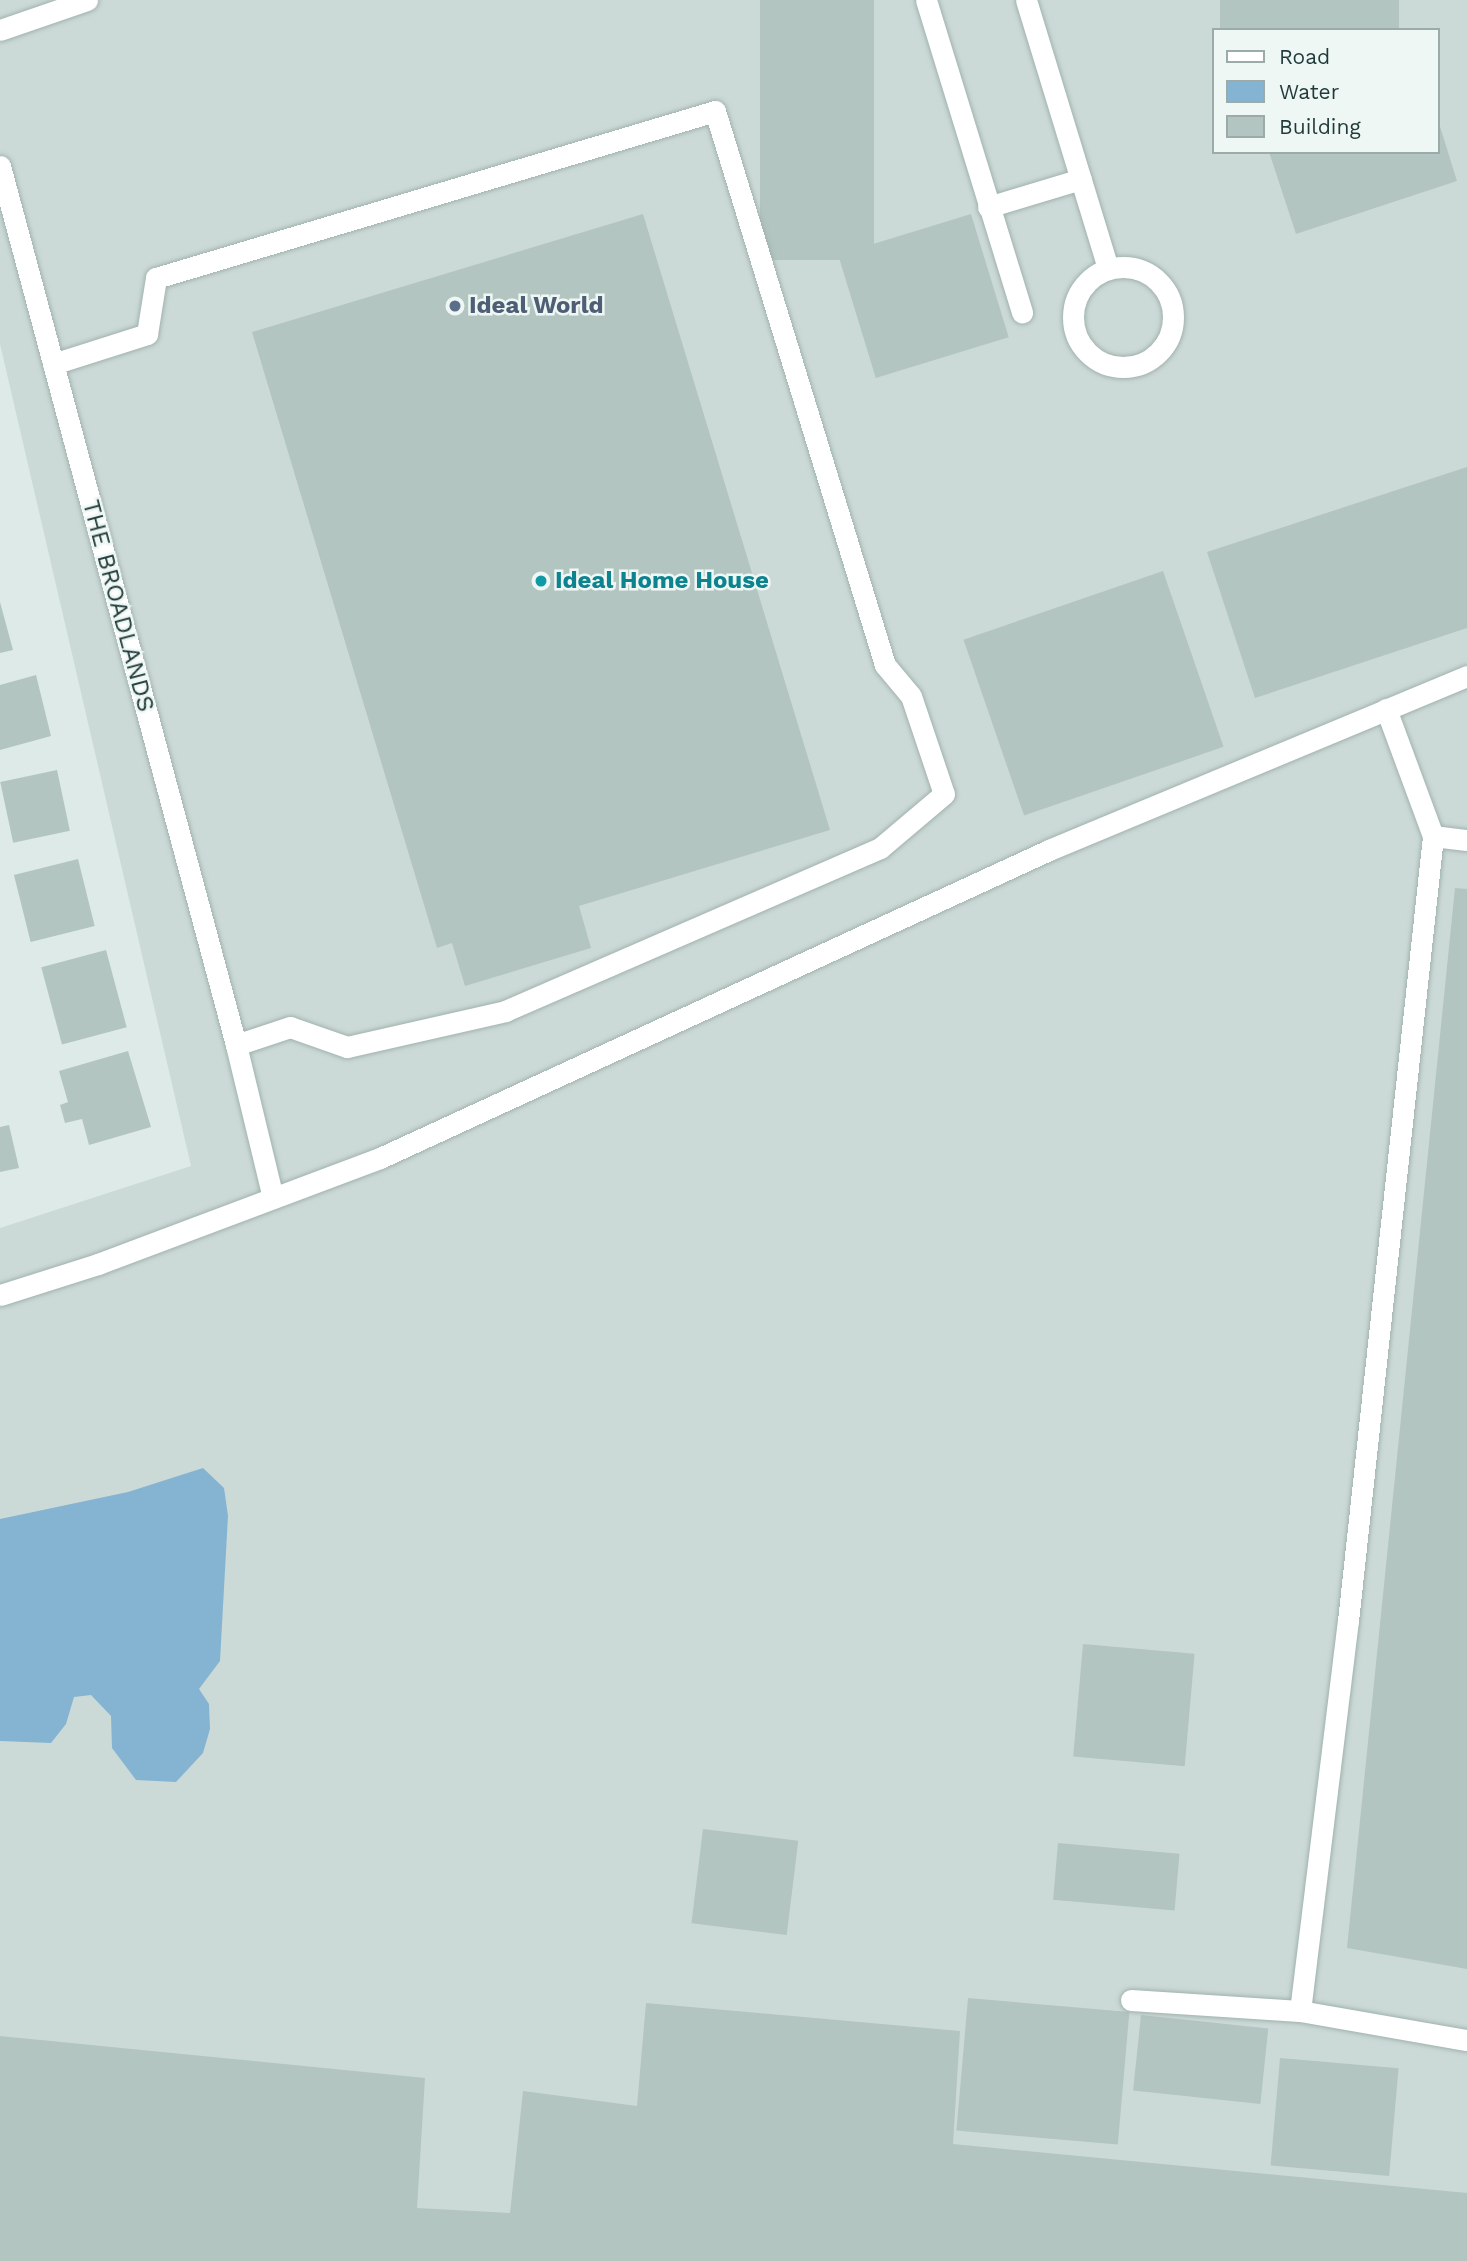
<!DOCTYPE html>
<style>
body{margin:0}
#map{position:relative;width:1467px;height:2261px;overflow:hidden;background:#deeae7;font-family:"Work Sans",sans-serif}
div>[style]{position:absolute}
[style*='--x']{left:calc(var(--x)*1px);top:calc(var(--y)*1px);width:calc(var(--w)*1px);rotate:calc(var(--a)*1deg)}
.built>*{inset:0;background:#ccdad7}
.water>*{inset:0;background:#84b4d1}
.building>*{inset:0;background:#b3c5c1;transform-origin:0 0}
.roads{filter:drop-shadow(0 0 2px #a1b2af) drop-shadow(0 0 2px #a1b2af)}
.service>*{height:21px;margin:-10.5px;padding:0 10.5px;transform-origin:10.5px;border-radius:10.5px;background:#fff}
.service>.ring{margin:-10.5px;padding:0;box-sizing:content-box;background:none;border:21px solid #fff;border-radius:50%}
.minor>*{height:21px;margin:-10.5px;padding:0 10.5px;transform-origin:10.5px;border-radius:10.5px;background:#fff}
.tertiary>*{height:21px;margin:-10.5px;padding:0 10.5px;transform-origin:10.5px;border-radius:10.5px;background:#fff}
.dots>*{width:19px;height:19px;translate:-50% -50%;box-sizing:border-box;border:4px solid #eef7f4;border-radius:50%}
span{translate:-50% -50%;white-space:nowrap;text-align:center;line-height:1.15;-webkit-text-stroke:5px #eef7f4;paint-order:stroke}
.service-label{font-size:24px;color:#4e5e75;font-weight:700}
.left{translate:0 -50%;text-align:left}
.culture-label{font-size:24px;color:#0d838f;font-weight:700}
.street-label{font-size:24px;color:#1f3a39}
.legend{position:absolute;left:1212px;top:28px;width:228px;height:126px;box-sizing:border-box;background:#eef7f4;border:2px solid #9baba9;margin:0;padding:9px 12px;list-style:none;font-size:21px;color:#1f3a39}
.legend li{display:flex;align-items:center;gap:14px;height:35px}
.legend b{width:35px;border:2px solid #9baba9}
</style>
<div id="map">
<div class="built">
<div style="clip-path:polygon(evenodd,0 0,1467px 0,1467px 2261px,0 2261px,0 1228px,191px 1166px,0 344px,0 0,1213px 30px,1437px 30px,1437px 152px,1213px 152px,1213px 30px)"></div>
</div>
<div class="water">
<div style="clip-path:polygon(203px 1468px,224px 1488px,228px 1516px,220px 1661px,199px 1689px,209px 1704px,210px 1729px,203px 1753px,176px 1782px,136px 1780px,112px 1748px,111px 1716px,91px 1695px,74px 1697px,66px 1724px,51px 1743px,0 1741px,0 1519px,128px 1492px)"></div>
</div>
<div class="building">
<div style="left:760px;top:0;width:114px;height:260px"></div>
<div style="left:1220px;top:0;width:179px;height:32px"></div>
<div style="clip-path:polygon(1438px 120px,1457px 181px,1296px 234px,1269px 152px,1437px 152px)"></div>
<div style="clip-path:polygon(643px 214px,830px 830px,579px 906px,591px 948px,465px 986px,452px 943px,437px 948px,252px 332px)"></div>
<div style="left:971px;top:214px;width:129px;height:139px;rotate:73deg"></div>
<div style="clip-path:polygon(1467px 467px,1467px 628px,1255px 698px,1207px 552px)"></div>
<div style="left:1163px;top:571px;width:186px;height:211px;rotate:71deg"></div>
<div style="clip-path:polygon(0 602px,13px 650px,0 653px)"></div>
<div style="clip-path:polygon(36px 675px,51px 736px,0 750px,0 685px)"></div>
<div style="left:57px;top:770px;width:62px;height:58px;rotate:78deg"></div>
<div style="left:78px;top:859px;width:69px;height:66px;rotate:76deg"></div>
<div style="clip-path:polygon(1455px 888px,1467px 889px,1467px 1969px,1347px 1948px)"></div>
<div style="left:106px;top:950px;width:80px;height:67px;rotate:75deg"></div>
<div style="clip-path:polygon(128px 1051px,151px 1127px,89px 1145px,82px 1119px,65px 1123px,60px 1105px,68px 1102px,59px 1071px)"></div>
<div style="clip-path:polygon(9px 1125px,19px 1168px,0 1172px,0 1127px)"></div>
<div style="left:1083px;top:1644px;width:112px;height:113px;rotate:5deg"></div>
<div style="left:703px;top:1829px;width:96px;height:95px;rotate:7deg"></div>
<div style="left:1058px;top:1843px;width:122px;height:57px;rotate:5deg"></div>
<div style="left:968px;top:1998px;width:162px;height:133px;rotate:5deg"></div>
<div style="clip-path:polygon(646px 2003px,960px 2031px,953px 2144px,1467px 2193px,1467px 2261px,0 2261px,0 2036px,425px 2078px,417px 2208px,510px 2213px,523px 2091px,637px 2106px)"></div>
<div style="left:1141px;top:2015px;width:128px;height:76px;rotate:6deg"></div>
<div style="left:1280px;top:2058px;width:119px;height:108px;rotate:5deg"></div>
</div>
<div class="roads">
<div class="service">
<div style="--x:926;--y:0;--w:327;--a:72.9"></div>
<div style="--x:1026;--y:0;--w:281;--a:73"></div>
<div style="--x:988;--y:207;--w:97;--a:-16.8"></div>
<div class="ring" style="left:1073px;top:267px;width:79px;height:79px"></div>
<div style="--x:53;--y:364;--w:99;--a:-17.7"></div>
<div style="--x:147;--y:334;--w:57;--a:-80.9"></div>
<div style="--x:156;--y:278;--w:583;--a:-16.63"></div>
<div style="--x:715;--y:111;--w:579;--a:72.94"></div>
<div style="--x:885;--y:665;--w:40;--a:50"></div>
<div style="--x:911;--y:696;--w:103;--a:71.4"></div>
<div style="--x:944;--y:794;--w:84;--a:139.8"></div>
<div style="--x:880;--y:848;--w:408;--a:156.5"></div>
<div style="--x:506;--y:1011;--w:163;--a:167.2"></div>
<div style="--x:347;--y:1047;--w:60;--a:-160.7"></div>
<div style="--x:290;--y:1027;--w:57;--a:161.6"></div>
<div style="--x:236;--y:1045;--w:157;--a:76.4"></div>
<div style="--x:1386;--y:709;--w:135;--a:69.7"></div>
<div style="--x:0;--y:1295;--w:103;--a:-17.6"></div>
<div style="--x:98;--y:1264;--w:301;--a:-20.6"></div>
<div style="--x:380;--y:1158;--w:736;--a:-24.72"></div>
<div style="--x:1049;--y:850;--w:453;--a:-22.6"></div>
<div style="--x:1131;--y:2000;--w:169;--a:3.7"></div>
<div style="--x:1300;--y:2011;--w:169;--a:9.9"></div>
<div style="--x:1300;--y:2011;--w:393;--a:-83"></div>
<div style="--x:1348;--y:1621;--w:790;--a:-83.82"></div>
<div style="--x:1433;--y:836;--w:34;--a:7"></div>
</div>
<div class="minor">
<div style="--x:0;--y:166;--w:910;--a:74.97"></div>
</div>
<div class="tertiary">
<div style="--x:0;--y:30;--w:92;--a:-19"></div>
</div>
</div>
<div class="dots">
<div style="left:455px;top:306px;background:#5c6f8a"></div>
<div style="left:541px;top:581px;background:#0f9aa8"></div>
</div>
<div class="service-label">
<span class="left" style="left:469px;top:306px">Ideal World</span>
</div>
<div class="culture-label">
<span class="left" style="left:555px;top:581px">Ideal Home House</span>
</div>
<div class="street-label">
<span style="left:118px;top:606px;rotate:75deg">THE BROADLANDS</span>
</div>
<ul class="legend">
<li><b style="height:9px;background:#fff"></b>Road</li>
<li><b style="height:19px;background:#84b4d1"></b>Water</li>
<li><b style="height:19px;background:#b3c5c1"></b>Building</li>
</ul>
</div>
